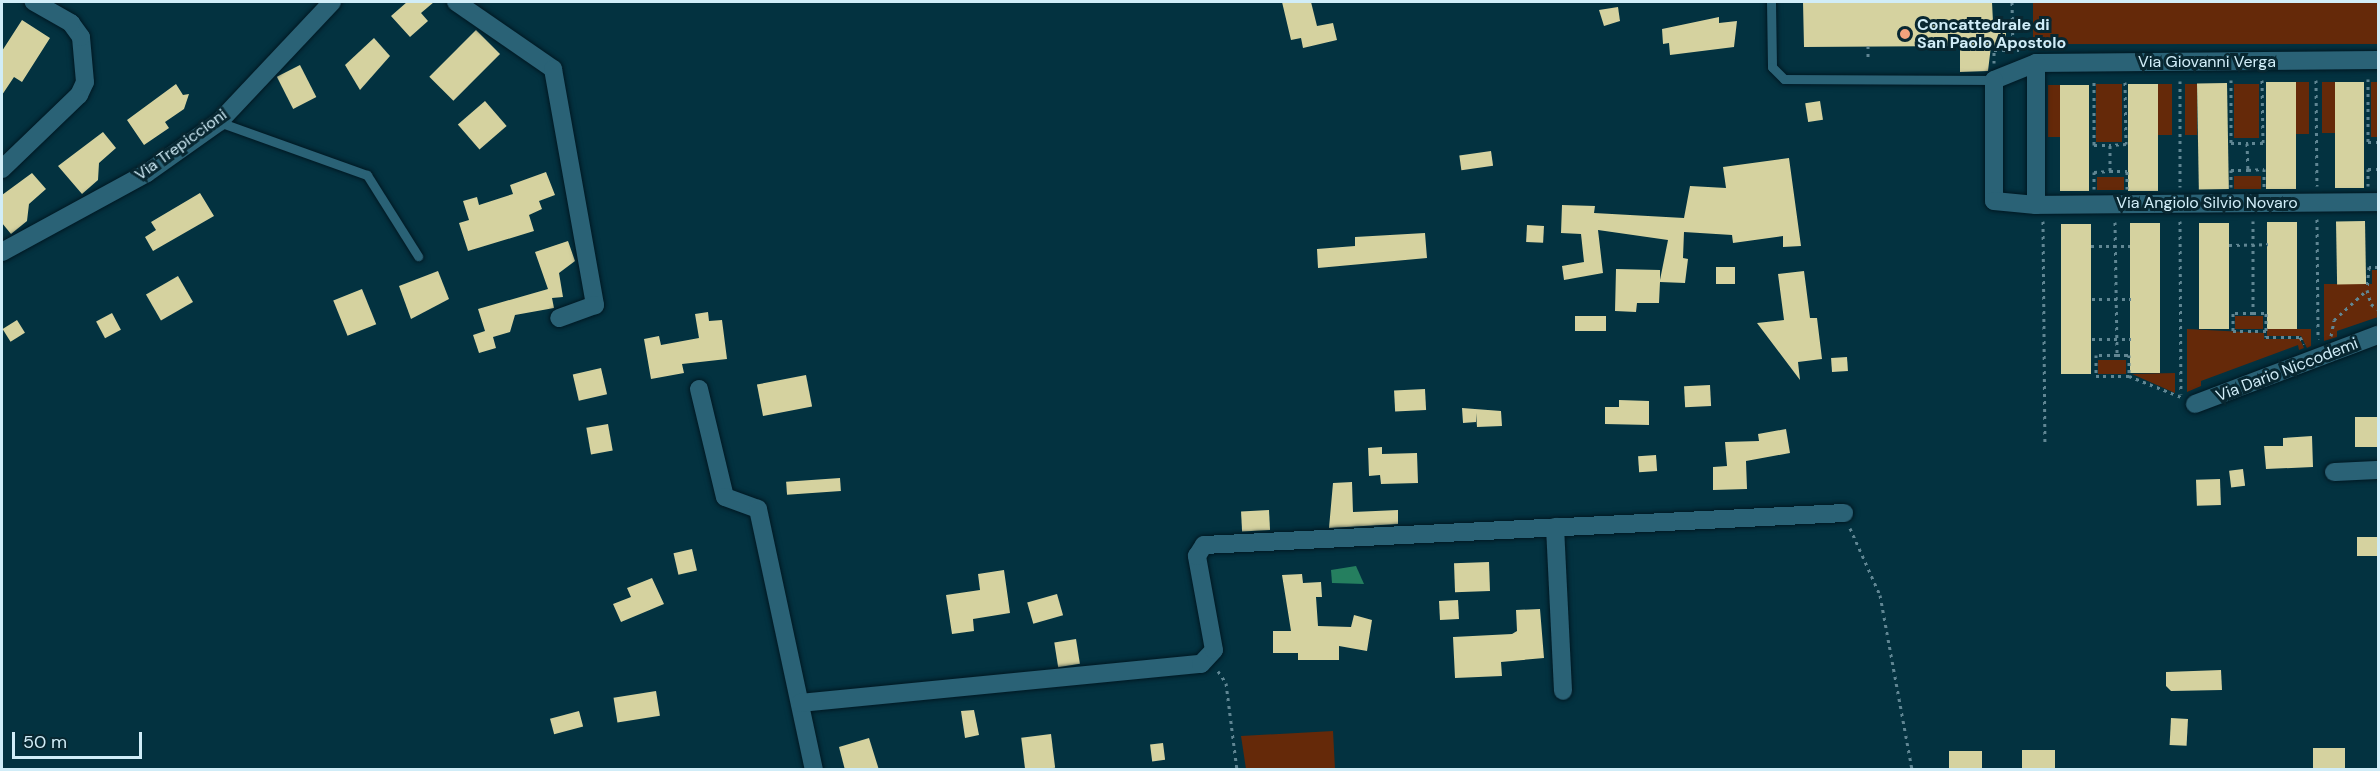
<!DOCTYPE html>
<style>
body{margin:0}
#map{position:relative;width:2380px;height:771px;overflow:hidden;background:#033240;font-family:"DM Sans",sans-serif}
div>[style]{position:absolute}
[style*='--x']{left:calc(var(--x)*1px);top:calc(var(--y)*1px);width:calc(var(--w)*1px);rotate:calc(var(--a)*1deg)}
.green>*{inset:0;background:#652909;transform-origin:0 0}
.water>*{inset:0;background:#257f5f}
.building>*{inset:0;background:#d5d29f;transform-origin:0 0}
.path>*{height:3px;margin-top:-1.5px;transform-origin:0;background:repeating-linear-gradient(90deg,#608693 0 3px,transparent 0 7.5px)}
.roads{filter:drop-shadow(0 0 2px #001822) drop-shadow(0 0 2px #001822)}
.lane>*{height:9px;margin:-4.5px;padding:0 4.5px;transform-origin:4.5px;border-radius:4.5px;background:#2a6276}
.street>*{height:18px;margin:-9px;padding:0 9px;transform-origin:9px;border-radius:9px;background:#2a6276}
.dots>*{width:16px;height:16px;translate:-50% -50%;box-sizing:border-box;border:3px solid #082731;border-radius:50%}
span{translate:-50% -50%;white-space:nowrap;text-align:center;line-height:1.15;-webkit-text-stroke:6px #082731;paint-order:stroke}
.poi-label{font-size:16px;color:#d1edf8;font-weight:700}
.left{translate:0 -50%;text-align:left}
.street-label{font-size:16px;color:#d1edf8}
.frame{position:absolute;inset:0;border:3px solid #d1edf8;pointer-events:none}
.scale{position:absolute;left:12px;top:732px;width:130px;height:27px;box-sizing:border-box;border:3px solid #d1edf8;border-top:0;padding-left:8px;font-size:18px;line-height:21px;white-space:nowrap;color:#d1edf8;-webkit-text-stroke:4px #082731;paint-order:stroke}
</style>
<div id="map">
<div class="green">
<div style="left:2033px;top:2px;width:345px;height:42px"></div>
<div style="left:2296px;top:82px;width:13px;height:52px"></div>
<div style="left:2322px;top:82px;width:13px;height:51px"></div>
<div style="left:2371px;top:82px;width:7px;height:55px"></div>
<div style="left:2096px;top:84px;width:26px;height:58px"></div>
<div style="left:2158px;top:84px;width:14px;height:51px"></div>
<div style="left:2185px;top:84px;width:12px;height:51px"></div>
<div style="left:2234px;top:84px;width:25px;height:54px"></div>
<div style="left:2048px;top:85px;width:12px;height:52px"></div>
<div style="left:2234px;top:176px;width:27px;height:13px"></div>
<div style="left:2124px;top:177px;width:13px;height:27px;rotate:90deg"></div>
<div style="clip-path:polygon(2372px 270px,2378px 270px,2378px 317px,2337px 331px,2337px 337px,2324px 341px,2324px 284px,2372px 284px)"></div>
<div style="left:2235px;top:316px;width:28px;height:13px"></div>
<div style="clip-path:polygon(2187px 329px,2264px 333px,2264px 339px,2300px 339px,2304px 348px,2299px 350px,2298px 345px,2201px 381px,2201px 386px,2187px 392px)"></div>
<div style="clip-path:polygon(2267px 329px,2311px 329px,2311px 346px,2307px 348px,2301px 336px,2267px 336px)"></div>
<div style="left:2126px;top:360px;width:14px;height:28px;rotate:90deg"></div>
<div style="clip-path:polygon(2175px 373px,2175px 393px,2132px 374px)"></div>
<div style="clip-path:polygon(1333px 731px,1335px 769px,1246px 769px,1241px 736px)"></div>
</div>
<div class="water">
<div style="clip-path:polygon(1356px 566px,1364px 584px,1332px 583px,1331px 570px)"></div>
</div>
<div class="building">
<div style="clip-path:polygon(407px 2px,434px 2px,421px 13px,428px 21px,410px 37px,391px 16px)"></div>
<div style="clip-path:polygon(1282px 2px,1311px 2px,1317px 26px,1333px 23px,1337px 40px,1303px 48px,1301px 38px,1291px 40px)"></div>
<div style="clip-path:polygon(1803px 2px,1992px 2px,1993px 22px,2006px 22px,2006px 46px,1991px 46px,1988px 71px,1960px 72px,1960px 46px,1804px 47px)"></div>
<div style="clip-path:polygon(1618px 7px,1620px 21px,1604px 26px,1599px 10px)"></div>
<div style="clip-path:polygon(1719px 17px,1719px 23px,1737px 21px,1734px 47px,1670px 55px,1669px 43px,1663px 44px,1662px 29px)"></div>
<div style="clip-path:polygon(22px 20px,50px 38px,22px 82px,14px 77px,2px 95px,2px 51px)"></div>
<div style="left:476px;top:30px;width:34px;height:66px;rotate:45deg"></div>
<div style="clip-path:polygon(374px 38px,390px 56px,360px 90px,345px 65px)"></div>
<div style="left:300px;top:65px;width:36px;height:26px;rotate:63deg"></div>
<div style="left:2266px;top:82px;width:30px;height:107px"></div>
<div style="left:2335px;top:82px;width:29px;height:106px"></div>
<div style="left:2227px;top:83px;width:106px;height:30px;rotate:89deg"></div>
<div style="clip-path:polygon(176px 84px,183px 95px,189px 94px,184px 109px,165px 122px,169px 128px,144px 145px,127px 120px)"></div>
<div style="left:2128px;top:84px;width:30px;height:107px"></div>
<div style="left:2060px;top:85px;width:29px;height:106px"></div>
<div style="left:485px;top:101px;width:33px;height:36px;rotate:49deg"></div>
<div style="left:1820px;top:101px;width:19px;height:15px;rotate:81deg"></div>
<div style="clip-path:polygon(103px 132px,116px 148px,99px 163px,98px 180px,82px 194px,58px 166px)"></div>
<div style="left:1491px;top:151px;width:15px;height:32px;rotate:82deg"></div>
<div style="clip-path:polygon(1789px 158px,1801px 246px,1783px 247px,1783px 236px,1733px 243px,1732px 235px,1684px 232px,1683px 258px,1688px 259px,1685px 283px,1660px 282px,1659px 303px,1637px 303px,1636px 312px,1615px 311px,1616px 269px,1660px 270px,1660px 280px,1668px 240px,1598px 230px,1603px 273px,1564px 280px,1562px 266px,1584px 262px,1581px 234px,1561px 233px,1562px 205px,1595px 206px,1594px 213px,1684px 218px,1690px 186px,1726px 188px,1723px 167px)"></div>
<div style="clip-path:polygon(546px 172px,555px 195px,539px 201px,542px 209px,529px 215px,534px 231px,468px 251px,459px 223px,469px 220px,463px 201px,477px 197px,479px 205px,513px 194px,510px 185px)"></div>
<div style="clip-path:polygon(32px 173px,46px 189px,29px 204px,27px 221px,11px 234px,2px 223px,2px 195px)"></div>
<div style="clip-path:polygon(200px 193px,214px 216px,153px 251px,145px 237px,156px 230px,151px 222px)"></div>
<div style="left:2365px;top:221px;width:63px;height:29px;rotate:89deg"></div>
<div style="left:2267px;top:222px;width:30px;height:107px"></div>
<div style="left:2160px;top:223px;width:150px;height:30px;rotate:90deg"></div>
<div style="left:2199px;top:223px;width:30px;height:106px"></div>
<div style="left:2061px;top:224px;width:30px;height:150px"></div>
<div style="left:1527px;top:225px;width:17px;height:17px;rotate:3deg"></div>
<div style="clip-path:polygon(1425px 233px,1427px 258px,1318px 268px,1317px 249px,1355px 246px,1355px 237px)"></div>
<div style="clip-path:polygon(568px 241px,575px 261px,559px 273px,563px 297px,552px 298px,554px 308px,515px 315px,510px 332px,493px 337px,496px 348px,479px 353px,473px 335px,485px 331px,478px 309px,548px 289px,535px 252px)"></div>
<div style="left:1716px;top:267px;width:19px;height:17px"></div>
<div style="clip-path:polygon(438px 271px,449px 299px,411px 319px,399px 286px)"></div>
<div style="clip-path:polygon(1804px 271px,1810px 318px,1817px 318px,1822px 359px,1798px 362px,1800px 380px,1757px 323px,1784px 320px,1778px 274px)"></div>
<div style="left:178px;top:276px;width:30px;height:37px;rotate:60deg"></div>
<div style="left:362px;top:289px;width:38px;height:31px;rotate:68deg"></div>
<div style="clip-path:polygon(708px 312px,709px 321px,722px 320px,727px 359px,682px 364px,684px 373px,651px 379px,644px 339px,659px 336px,661px 345px,699px 338px,695px 314px)"></div>
<div style="left:112px;top:313px;width:19px;height:18px;rotate:62deg"></div>
<div style="left:1606px;top:316px;width:15px;height:31px;rotate:90deg"></div>
<div style="left:17px;top:320px;width:15px;height:17px;rotate:58deg"></div>
<div style="left:1847px;top:357px;width:14px;height:16px;rotate:86deg"></div>
<div style="left:601px;top:368px;width:27px;height:29px;rotate:77deg"></div>
<div style="left:806px;top:375px;width:32px;height:50px;rotate:79deg"></div>
<div style="left:1710px;top:385px;width:21px;height:26px;rotate:87deg"></div>
<div style="left:1425px;top:389px;width:21px;height:31px;rotate:87deg"></div>
<div style="clip-path:polygon(1619px 400px,1649px 401px,1649px 425px,1605px 424px,1605px 407px,1619px 407px)"></div>
<div style="clip-path:polygon(1462px 408px,1501px 411px,1502px 426px,1477px 427px,1476px 413px,1476px 422px,1463px 423px)"></div>
<div style="left:2379px;top:417px;width:30px;height:24px;rotate:90deg"></div>
<div style="left:608px;top:424px;width:27px;height:22px;rotate:80deg"></div>
<div style="clip-path:polygon(1786px 429px,1790px 453px,1746px 461px,1747px 489px,1713px 490px,1713px 467px,1727px 466px,1725px 442px,1759px 441px,1758px 434px)"></div>
<div style="clip-path:polygon(2312px 436px,2313px 467px,2266px 469px,2264px 446px,2283px 446px,2283px 438px)"></div>
<div style="clip-path:polygon(1382px 447px,1382px 454px,1417px 453px,1418px 483px,1381px 484px,1380px 475px,1369px 476px,1368px 448px)"></div>
<div style="left:1656px;top:455px;width:16px;height:18px;rotate:86deg"></div>
<div style="left:2243px;top:469px;width:17px;height:14px;rotate:83deg"></div>
<div style="left:840px;top:478px;width:13px;height:54px;rotate:86deg"></div>
<div style="left:2220px;top:479px;width:26px;height:24px;rotate:88deg"></div>
<div style="clip-path:polygon(1352px 482px,1353px 512px,1398px 510px,1398px 524px,1329px 528px,1333px 483px)"></div>
<div style="left:1269px;top:510px;width:20px;height:28px;rotate:87deg"></div>
<div style="left:2357px;top:537px;width:22px;height:19px"></div>
<div style="left:692px;top:549px;width:22px;height:19px;rotate:77deg"></div>
<div style="left:1489px;top:562px;width:29px;height:35px;rotate:88deg"></div>
<div style="clip-path:polygon(1004px 570px,1010px 613px,973px 619px,974px 631px,952px 634px,946px 595px,980px 590px,978px 574px)"></div>
<div style="clip-path:polygon(1302px 574px,1303px 583px,1321px 582px,1322px 597px,1316px 597px,1318px 626px,1351px 627px,1354px 615px,1372px 620px,1367px 651px,1339px 646px,1339px 660px,1298px 660px,1298px 653px,1273px 653px,1273px 631px,1291px 631px,1282px 575px)"></div>
<div style="clip-path:polygon(652px 578px,664px 604px,621px 622px,613px 604px,631px 597px,627px 588px)"></div>
<div style="left:1057px;top:594px;width:22px;height:31px;rotate:74deg"></div>
<div style="left:1458px;top:600px;width:19px;height:19px;rotate:87deg"></div>
<div style="clip-path:polygon(1540px 609px,1544px 658px,1501px 662px,1502px 676px,1455px 678px,1453px 637px,1512px 634px,1517px 631px,1516px 610px)"></div>
<div style="left:1076px;top:639px;width:25px;height:22px;rotate:81deg"></div>
<div style="clip-path:polygon(2221px 670px,2222px 690px,2171px 691px,2166px 686px,2166px 672px)"></div>
<div style="left:656px;top:691px;width:25px;height:43px;rotate:81deg"></div>
<div style="clip-path:polygon(974px 710px,979px 735px,965px 738px,961px 711px)"></div>
<div style="left:579px;top:711px;width:16px;height:30px;rotate:75deg"></div>
<div style="left:2171px;top:718px;width:17px;height:27px;rotate:3deg"></div>
<div style="left:1051px;top:734px;width:34px;height:30px;rotate:83deg"></div>
<div style="clip-path:polygon(869px 738px,879px 770px,845px 770px,839px 747px)"></div>
<div style="left:1163px;top:743px;width:17px;height:13px;rotate:83deg"></div>
<div style="left:2313px;top:748px;width:32px;height:22px"></div>
<div style="left:2022px;top:750px;width:33px;height:20px"></div>
<div style="left:1949px;top:751px;width:33px;height:19px"></div>
</div>
<div class="path">
<div style="--x:2012;--y:2;--w:48;--a:88.8"></div>
<div style="--x:1868;--y:46;--w:11;--a:90"></div>
<div style="--x:1994;--y:63;--w:13;--a:-90"></div>
<div style="--x:1994;--y:50;--w:25;--a:0"></div>
<div style="--x:2368;--y:79;--w:63;--a:90"></div>
<div style="--x:2368;--y:142;--w:10;--a:0"></div>
<div style="--x:2231;--y:80;--w:63;--a:90"></div>
<div style="--x:2231;--y:143;--w:16;--a:0"></div>
<div style="--x:2262;--y:80;--w:63;--a:89.1"></div>
<div style="--x:2263;--y:143;--w:16;--a:180"></div>
<div style="--x:2247;--y:143;--w:27;--a:88"></div>
<div style="--x:2248;--y:170;--w:16;--a:-4"></div>
<div style="--x:2264;--y:169;--w:18;--a:90"></div>
<div style="--x:2316;--y:80;--w:106;--a:89.5"></div>
<div style="--x:2180;--y:81;--w:106;--a:90"></div>
<div style="--x:2094;--y:82;--w:63;--a:90"></div>
<div style="--x:2094;--y:145;--w:16;--a:0"></div>
<div style="--x:2125;--y:82;--w:62;--a:89.1"></div>
<div style="--x:2126;--y:144;--w:16;--a:176"></div>
<div style="--x:2110;--y:145;--w:26;--a:90"></div>
<div style="--x:2110;--y:171;--w:17;--a:0"></div>
<div style="--x:2127;--y:171;--w:18;--a:90"></div>
<div style="--x:2368;--y:186;--w:17;--a:-90"></div>
<div style="--x:2368;--y:169;--w:10;--a:0"></div>
<div style="--x:2231;--y:187;--w:17;--a:-90"></div>
<div style="--x:2231;--y:170;--w:17;--a:0"></div>
<div style="--x:2094;--y:189;--w:17;--a:-90"></div>
<div style="--x:2094;--y:172;--w:16;--a:-4"></div>
<div style="--x:2317;--y:219;--w:120;--a:89.5"></div>
<div style="--x:2043;--y:221;--w:223;--a:89.5"></div>
<div style="--x:2180;--y:221;--w:173;--a:89.7"></div>
<div style="--x:2253;--y:221;--w:92;--a:90"></div>
<div style="--x:2253;--y:313;--w:13;--a:0"></div>
<div style="--x:2266;--y:313;--w:24;--a:90"></div>
<div style="--x:2266;--y:337;--w:34;--a:0"></div>
<div style="--x:2300;--y:337;--w:8;--a:60"></div>
<div style="--x:2115;--y:222;--w:133;--a:89.1"></div>
<div style="--x:2117;--y:355;--w:12;--a:0"></div>
<div style="--x:2129;--y:355;--w:21;--a:90"></div>
<div style="--x:2229;--y:245;--w:39;--a:-1"></div>
<div style="--x:2091;--y:246;--w:39;--a:0"></div>
<div style="--x:2378;--y:267;--w:9;--a:180"></div>
<div style="--x:2369;--y:267;--w:23;--a:95"></div>
<div style="--x:2367;--y:290;--w:15;--a:74"></div>
<div style="--x:2371;--y:304;--w:9;--a:36"></div>
<div style="--x:2092;--y:299;--w:39;--a:0"></div>
<div style="--x:2253;--y:313;--w:20;--a:180"></div>
<div style="--x:2233;--y:313;--w:18;--a:90"></div>
<div style="--x:2233;--y:331;--w:33;--a:0"></div>
<div style="--x:2331;--y:336;--w:16;--a:-79"></div>
<div style="--x:2334;--y:320;--w:45;--a:-42.3"></div>
<div style="--x:2092;--y:339;--w:39;--a:0"></div>
<div style="--x:2117;--y:355;--w:21;--a:180"></div>
<div style="--x:2096;--y:355;--w:21;--a:90"></div>
<div style="--x:2096;--y:376;--w:33;--a:0"></div>
<div style="--x:2129;--y:376;--w:56;--a:22"></div>
<div style="--x:1850;--y:528;--w:73;--a:65.9"></div>
<div style="--x:1880;--y:595;--w:178;--a:79.6"></div>
<div style="--x:1218;--y:671;--w:14;--a:56"></div>
<div style="--x:1226;--y:683;--w:88;--a:82.8"></div>
</div>
<div class="roads">
<div class="lane">
<div style="--x:1771;--y:2;--w:65;--a:89.1"></div>
<div style="--x:1772;--y:67;--w:17;--a:45"></div>
<div style="--x:1784;--y:79;--w:210;--a:0.3"></div>
<div style="--x:219;--y:122;--w:157;--a:19.7"></div>
<div style="--x:367;--y:175;--w:96;--a:57.8"></div>
</div>
<div class="street">
<div style="--x:456;--y:2;--w:118;--a:34.6"></div>
<div style="--x:553;--y:69;--w:240;--a:79.9"></div>
<div style="--x:595;--y:305;--w:38;--a:160"></div>
<div style="--x:2378;--y:60;--w:342;--a:179.5"></div>
<div style="--x:2036;--y:63;--w:45;--a:158"></div>
<div style="--x:1994;--y:80;--w:121;--a:90"></div>
<div style="--x:1994;--y:201;--w:42;--a:5.4"></div>
<div style="--x:2036;--y:205;--w:342;--a:-0.5"></div>
<div style="--x:2036;--y:63;--w:142;--a:90"></div>
<div style="--x:2;--y:169;--w:107;--a:-43.9"></div>
<div style="--x:79;--y:95;--w:14;--a:-65"></div>
<div style="--x:85;--y:82;--w:45;--a:-95.1"></div>
<div style="--x:81;--y:37;--w:17;--a:-126"></div>
<div style="--x:71;--y:23;--w:43;--a:-150.4"></div>
<div style="--x:2;--y:252;--w:165;--a:-28.6"></div>
<div style="--x:147;--y:173;--w:88;--a:-35.3"></div>
<div style="--x:219;--y:122;--w:165;--a:-46.7"></div>
<div style="--x:699;--y:389;--w:111;--a:76.5"></div>
<div style="--x:725;--y:497;--w:35;--a:20"></div>
<div style="--x:758;--y:509;--w:267;--a:77.9"></div>
<div style="--x:2195;--y:404;--w:196;--a:-20.7"></div>
<div style="--x:2334;--y:472;--w:44;--a:-2.6"></div>
<div style="--x:1555;--y:527;--w:164;--a:87.2"></div>
<div style="--x:800;--y:703;--w:403;--a:-5.6"></div>
<div style="--x:1201;--y:664;--w:19;--a:-47"></div>
<div style="--x:1214;--y:650;--w:96;--a:-100.3"></div>
<div style="--x:1197;--y:556;--w:13;--a:-58"></div>
<div style="--x:1204;--y:545;--w:641;--a:-2.86"></div>
</div>
</div>
<div class="dots">
<div style="left:1905px;top:34px;background:#f1a17d"></div>
</div>
<div class="poi-label">
<span class="left" style="left:1917px;top:34px">Concattedrale di<br>San Paolo Apostolo</span>
</div>
<div class="street-label">
<span style="left:2207px;top:62px">Via Giovanni Verga</span>
<span style="left:181px;top:145px;rotate:-36deg">Via Trepiccioni</span>
<span style="left:2207px;top:203px">Via Angiolo Silvio Novaro</span>
<span style="left:2287px;top:370px;rotate:-21deg">Via Dario Niccodemi</span>
</div>
<div class="frame"></div>
<div class="scale">50 m</div>
</div>
